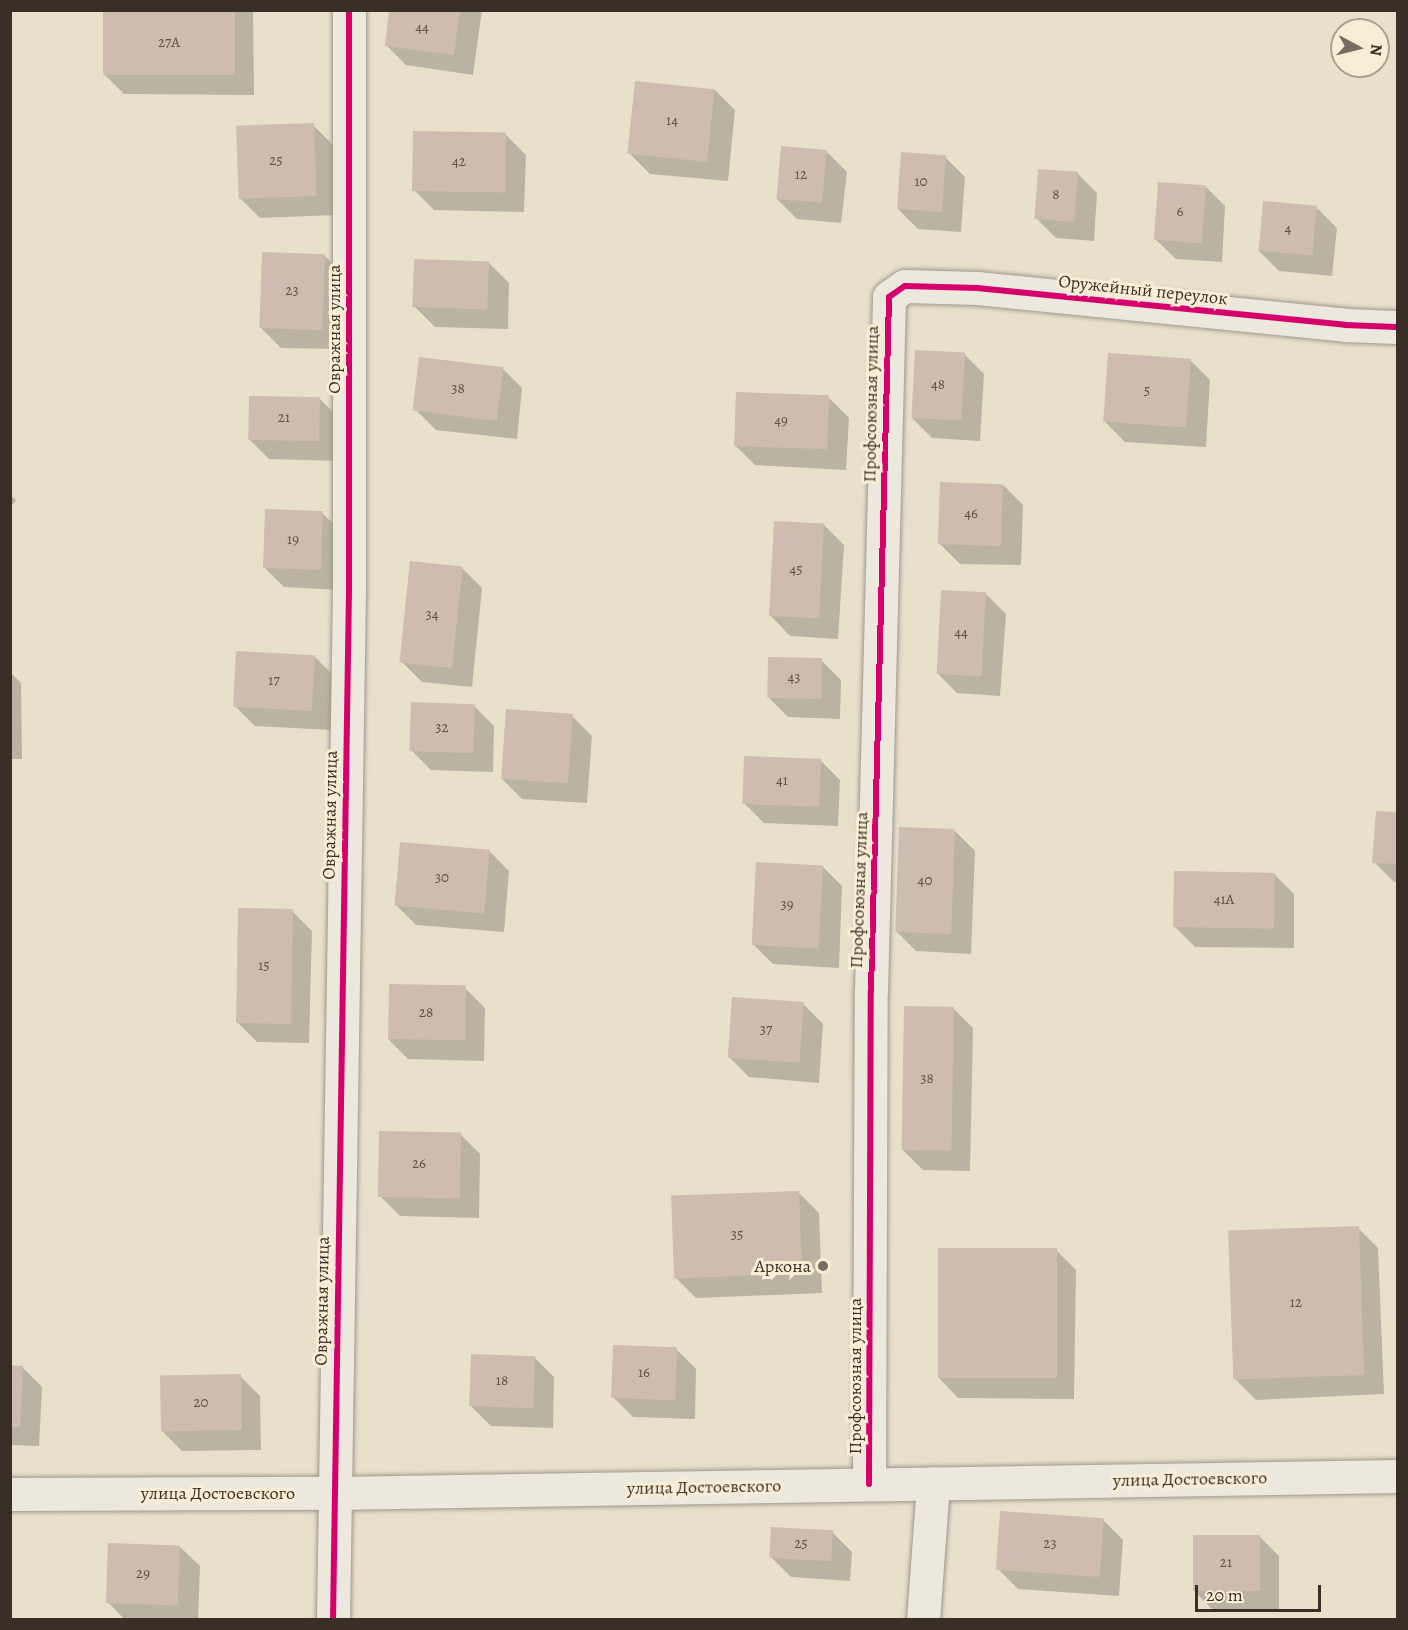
<!DOCTYPE html>
<meta charset="utf-8">
<style>
body{margin:0}
#map{position:relative;width:1408px;height:1630px;overflow:hidden;background:#e9e0cc;font-family:Alegreya,serif}
div>[style]{position:absolute}
[style*='--x']{left:calc(var(--x)*1px);top:calc(var(--y)*1px);width:calc(var(--w)*1px);rotate:calc(var(--a)*1deg)}
.shadow>*{inset:0;background:#0003;transform-origin:0 0}
.building>*{inset:0;background:#cebcb0;transform-origin:0 0}
.roads{filter:drop-shadow(0 0 2px #9e978b) drop-shadow(0 0 2px #9e978b)}
.minor>*{height:33px;margin:-16.5px;padding:0 16.5px;transform-origin:16.5px;border-radius:16.5px;background:#ece8de}
.cycleway>*{height:6px;margin:-3px;padding:0 3px;transform-origin:3px;border-radius:3px;background:#d6006c}
.dots>*{width:16px;height:16px;translate:-50% -50%;box-sizing:border-box;border:3px solid #f8eed6;border-radius:50%}
span{translate:-50% -50%;white-space:nowrap;text-align:center;line-height:1.15;-webkit-text-stroke:6px #f8eed6;paint-order:stroke}
.number-label{font-size:15px;color:#5f5248}
.number-label span{-webkit-text-stroke-width:0}
.street-label{font-size:18px;color:#3a2f26}
.poi-label{font-size:18px;color:#3a2f26}
.right{translate:-100% -50%;text-align:right}
.frame{position:absolute;inset:0;border:12px solid #3a2f26;pointer-events:none}
.north{position:absolute;left:1330px;top:18px;width:60px;height:60px;box-sizing:border-box;background:#f8eed6;border:2px solid #aca290;border-radius:50%;rotate:97deg;font-size:16px;font-weight:700;line-height:24px;text-align:center;color:#3a2f26}
.north::after{content:'';display:block;margin:auto;width:21px;height:27px;background:#776d60;clip-path:polygon(50% 0,100% 100%,50% 72%,0 100%)}
.scale{position:absolute;left:1195px;top:1585px;width:126px;height:27px;box-sizing:border-box;border:3px solid #3a2f26;border-top:0;padding-left:8px;font-size:18px;line-height:21px;white-space:nowrap;color:#3a2f26;-webkit-text-stroke:4px #f8eed6;paint-order:stroke}
</style>
<div id="map">
<div class="shadow">
<div style="clip-path:polygon(104px 10px,253px 10px,254px 95px,124px 94px,104px 74px)"></div>
<div style="clip-path:polygon(391px 10px,482px 10px,473px 75px,406px 65px,386px 45px)"></div>
<div style="clip-path:polygon(715px 90px,735px 110px,728px 181px,650px 174px,630px 154px)"></div>
<div style="clip-path:polygon(313px 125px,333px 145px,336px 215px,260px 218px,240px 198px)"></div>
<div style="clip-path:polygon(506px 135px,526px 155px,524px 212px,434px 210px,414px 190px)"></div>
<div style="clip-path:polygon(827px 152px,847px 172px,841px 223px,797px 219px,777px 199px)"></div>
<div style="clip-path:polygon(945px 157px,965px 177px,961px 232px,918px 229px,898px 209px)"></div>
<div style="clip-path:polygon(1077px 173px,1097px 193px,1094px 241px,1056px 238px,1036px 218px)"></div>
<div style="clip-path:polygon(1205px 186px,1225px 206px,1222px 262px,1176px 259px,1155px 239px)"></div>
<div style="clip-path:polygon(1317px 208px,1337px 228px,1332px 276px,1279px 271px,1259px 251px)"></div>
<div style="clip-path:polygon(324px 255px,344px 275px,342px 349px,281px 348px,261px 328px)"></div>
<div style="clip-path:polygon(489px 263px,509px 283px,508px 329px,435px 327px,415px 307px)"></div>
<div style="clip-path:polygon(964px 354px,984px 374px,980px 441px,932px 438px,912px 418px)"></div>
<div style="clip-path:polygon(1190px 360px,1210px 380px,1206px 447px,1125px 442px,1105px 422px)"></div>
<div style="clip-path:polygon(502px 368px,522px 388px,517px 439px,436px 430px,416px 410px)"></div>
<div style="clip-path:polygon(829px 398px,849px 418px,846px 470px,755px 465px,735px 445px)"></div>
<div style="clip-path:polygon(320px 399px,340px 419px,339px 461px,269px 459px,249px 439px)"></div>
<div style="clip-path:polygon(1003px 485px,1023px 505px,1021px 565px,960px 564px,940px 544px)"></div>
<div style="left:10px;top:495px;width:8px;height:74px;rotate:40deg"></div>
<div style="clip-path:polygon(322px 513px,343px 533px,340px 590px,284px 587px,264px 567px)"></div>
<div style="clip-path:polygon(824px 525px,844px 545px,838px 639px,790px 636px,770px 615px)"></div>
<div style="clip-path:polygon(462px 568px,482px 588px,472px 687px,422px 682px,402px 662px)"></div>
<div style="clip-path:polygon(986px 594px,1006px 614px,1000px 696px,957px 693px,937px 673px)"></div>
<div style="clip-path:polygon(315px 657px,335px 677px,332px 730px,255px 726px,235px 706px)"></div>
<div style="clip-path:polygon(821px 660px,841px 680px,840px 719px,788px 717px,768px 697px)"></div>
<div style="clip-path:polygon(10px 672px,21px 683px,22px 759px,10px 759px)"></div>
<div style="clip-path:polygon(474px 706px,494px 726px,493px 772px,431px 770px,411px 750px)"></div>
<div style="clip-path:polygon(572px 716px,592px 736px,587px 803px,522px 799px,502px 779px)"></div>
<div style="clip-path:polygon(820px 760px,840px 780px,838px 826px,764px 823px,744px 803px)"></div>
<div style="clip-path:polygon(1398px 814px,1398px 882px,1394px 882px,1374px 862px)"></div>
<div style="clip-path:polygon(955px 831px,975px 851px,971px 954px,916px 951px,896px 931px)"></div>
<div style="clip-path:polygon(489px 851px,509px 871px,504px 932px,416px 925px,396px 905px)"></div>
<div style="clip-path:polygon(822px 866px,842px 886px,839px 968px,773px 964px,753px 944px)"></div>
<div style="clip-path:polygon(1274px 874px,1294px 894px,1294px 948px,1195px 947px,1175px 927px)"></div>
<div style="clip-path:polygon(292px 911px,312px 931px,309px 1043px,257px 1042px,237px 1022px)"></div>
<div style="clip-path:polygon(465px 988px,485px 1008px,484px 1061px,408px 1059px,388px 1039px)"></div>
<div style="clip-path:polygon(803px 1004px,823px 1024px,819px 1083px,749px 1077px,729px 1057px)"></div>
<div style="clip-path:polygon(953px 1008px,973px 1028px,970px 1171px,923px 1170px,903px 1150px)"></div>
<div style="clip-path:polygon(460px 1134px,480px 1154px,479px 1218px,400px 1216px,380px 1196px)"></div>
<div style="clip-path:polygon(799px 1193px,819px 1213px,822px 1293px,696px 1298px,676px 1278px)"></div>
<div style="clip-path:polygon(1358px 1228px,1378px 1248px,1384px 1394px,1256px 1400px,1236px 1380px)"></div>
<div style="clip-path:polygon(1056px 1250px,1076px 1270px,1074px 1399px,958px 1398px,938px 1377px)"></div>
<div style="clip-path:polygon(676px 1349px,696px 1369px,695px 1419px,633px 1417px,613px 1397px)"></div>
<div style="clip-path:polygon(534px 1357px,554px 1377px,553px 1428px,491px 1426px,471px 1406px)"></div>
<div style="clip-path:polygon(10px 1367px,22px 1367px,42px 1387px,39px 1446px,10px 1445px)"></div>
<div style="clip-path:polygon(240px 1376px,260px 1396px,261px 1450px,182px 1451px,162px 1431px)"></div>
<div style="clip-path:polygon(1103px 1520px,1123px 1540px,1119px 1596px,1018px 1589px,998px 1569px)"></div>
<div style="clip-path:polygon(832px 1532px,852px 1552px,850px 1581px,791px 1577px,771px 1557px)"></div>
<div style="clip-path:polygon(1259px 1536px,1279px 1556px,1279px 1610px,1214px 1611px,1194px 1591px)"></div>
<div style="clip-path:polygon(179px 1546px,200px 1566px,198px 1620px,125px 1620px,108px 1602px)"></div>
</div>
<div class="building">
<div style="left:103px;top:10px;width:132px;height:65px"></div>
<div style="clip-path:polygon(389px 10px,460px 10px,454px 55px,385px 46px)"></div>
<div style="left:635px;top:81px;width:80px;height:73px;rotate:6deg"></div>
<div style="left:314px;top:123px;width:73px;height:78px;rotate:88deg"></div>
<div style="left:413px;top:131px;width:93px;height:60px;rotate:1deg"></div>
<div style="left:781px;top:146px;width:46px;height:53px;rotate:5deg"></div>
<div style="left:901px;top:152px;width:45px;height:57px;rotate:4deg"></div>
<div style="left:1038px;top:169px;width:40px;height:50px;rotate:4deg"></div>
<div style="left:1158px;top:182px;width:48px;height:58px;rotate:4deg"></div>
<div style="left:1263px;top:201px;width:54px;height:50px;rotate:5deg"></div>
<div style="left:262px;top:252px;width:63px;height:76px;rotate:2deg"></div>
<div style="left:414px;top:259px;width:75px;height:48px;rotate:2deg"></div>
<div style="left:915px;top:350px;width:50px;height:68px;rotate:3deg"></div>
<div style="left:1108px;top:353px;width:83px;height:69px;rotate:4deg"></div>
<div style="left:419px;top:357px;width:85px;height:54px;rotate:7deg"></div>
<div style="left:736px;top:392px;width:93px;height:54px;rotate:2deg"></div>
<div style="left:249px;top:396px;width:71px;height:44px;rotate:1deg"></div>
<div style="left:940px;top:482px;width:63px;height:62px;rotate:2deg"></div>
<div style="left:265px;top:509px;width:58px;height:59px;rotate:2deg"></div>
<div style="left:774px;top:521px;width:50px;height:95px;rotate:3deg"></div>
<div style="left:410px;top:561px;width:53px;height:102px;rotate:6deg"></div>
<div style="left:941px;top:590px;width:45px;height:84px;rotate:3deg"></div>
<div style="left:236px;top:651px;width:79px;height:56px;rotate:3deg"></div>
<div style="left:768px;top:657px;width:54px;height:41px;rotate:1deg"></div>
<div style="left:411px;top:702px;width:64px;height:49px;rotate:2deg"></div>
<div style="left:506px;top:709px;width:67px;height:70px;rotate:4deg"></div>
<div style="left:744px;top:756px;width:77px;height:48px;rotate:2deg"></div>
<div style="clip-path:polygon(1376px 811px,1398px 812px,1398px 864px,1372px 863px)"></div>
<div style="left:899px;top:827px;width:56px;height:105px;rotate:2deg"></div>
<div style="left:400px;top:842px;width:90px;height:64px;rotate:5deg"></div>
<div style="left:756px;top:862px;width:67px;height:83px;rotate:3deg"></div>
<div style="left:1174px;top:871px;width:101px;height:56px;rotate:1deg"></div>
<div style="left:238px;top:908px;width:55px;height:115px;rotate:1deg"></div>
<div style="left:389px;top:984px;width:77px;height:55px;rotate:1deg"></div>
<div style="left:732px;top:997px;width:72px;height:61px;rotate:4deg"></div>
<div style="left:904px;top:1006px;width:50px;height:144px;rotate:1deg"></div>
<div style="left:379px;top:1131px;width:82px;height:66px;rotate:1deg"></div>
<div style="left:799px;top:1191px;width:83px;height:128px;rotate:88deg"></div>
<div style="left:1359px;top:1226px;width:149px;height:131px;rotate:88deg"></div>
<div style="left:938px;top:1248px;width:119px;height:130px"></div>
<div style="left:613px;top:1345px;width:64px;height:53px;rotate:2deg"></div>
<div style="left:471px;top:1354px;width:64px;height:52px;rotate:2deg"></div>
<div style="clip-path:polygon(10px 1365px,23px 1366px,20px 1427px,10px 1427px)"></div>
<div style="left:241px;top:1374px;width:56px;height:81px;rotate:89deg"></div>
<div style="left:1000px;top:1511px;width:104px;height:59px;rotate:4deg"></div>
<div style="left:771px;top:1527px;width:62px;height:31px;rotate:3deg"></div>
<div style="left:1193px;top:1535px;width:67px;height:56px"></div>
<div style="left:108px;top:1543px;width:72px;height:60px;rotate:2deg"></div>
</div>
<div class="roads">
<div class="minor">
<div style="--x:869;--y:1484;--w:493;--a:-89.8"></div>
<div style="--x:871;--y:991;--w:694;--a:-88.51"></div>
<div style="--x:889;--y:297;--w:19;--a:-35"></div>
<div style="--x:905;--y:286;--w:72;--a:1.6"></div>
<div style="--x:977;--y:288;--w:370;--a:5.7"></div>
<div style="--x:1345;--y:325;--w:53;--a:2.2"></div>
<div style="--x:10;--y:1494;--w:323;--a:-0.2"></div>
<div style="--x:333;--y:1493;--w:1065;--a:-0.91"></div>
<div style="--x:333;--y:1620;--w:1030;--a:-89.11"></div>
<div style="--x:349;--y:590;--w:580;--a:-90"></div>
<div style="--x:923;--y:1620;--w:137;--a:-85.8"></div>
</div>
</div>
<div class="cycleway">
<div style="--x:869;--y:1484;--w:493;--a:-89.8"></div>
<div style="--x:871;--y:991;--w:694;--a:-88.51"></div>
<div style="--x:889;--y:297;--w:19;--a:-35"></div>
<div style="--x:905;--y:286;--w:72;--a:1.6"></div>
<div style="--x:977;--y:288;--w:370;--a:5.7"></div>
<div style="--x:1345;--y:325;--w:53;--a:2.2"></div>
<div style="--x:333;--y:1620;--w:1030;--a:-89.11"></div>
<div style="--x:349;--y:590;--w:580;--a:-90"></div>
</div>
<div class="dots">
<div style="left:823px;top:1266px;background:#776d60"></div>
</div>
<div class="number-label">
<span style="left:422px;top:28px">44</span>
<span style="left:169px;top:43px">27А</span>
<span style="left:672px;top:121px">14</span>
<span style="left:276px;top:161px">25</span>
<span style="left:459px;top:162px">42</span>
<span style="left:801px;top:175px">12</span>
<span style="left:921px;top:182px">10</span>
<span style="left:1056px;top:195px">8</span>
<span style="left:1180px;top:212px">6</span>
<span style="left:1288px;top:229px">4</span>
<span style="left:292px;top:291px">23</span>
<span style="left:938px;top:385px">48</span>
<span style="left:458px;top:389px">38</span>
<span style="left:1147px;top:391px">5</span>
<span style="left:284px;top:418px">21</span>
<span style="left:781px;top:421px">49</span>
<span style="left:971px;top:514px">46</span>
<span style="left:293px;top:540px">19</span>
<span style="left:796px;top:570px">45</span>
<span style="left:432px;top:615px">34</span>
<span style="left:961px;top:633px">44</span>
<span style="left:794px;top:678px">43</span>
<span style="left:274px;top:681px">17</span>
<span style="left:442px;top:728px">32</span>
<span style="left:782px;top:781px">41</span>
<span style="left:442px;top:878px">30</span>
<span style="left:925px;top:881px">40</span>
<span style="left:1224px;top:900px">41А</span>
<span style="left:787px;top:905px">39</span>
<span style="left:264px;top:966px">15</span>
<span style="left:426px;top:1013px">28</span>
<span style="left:766px;top:1030px">37</span>
<span style="left:927px;top:1079px">38</span>
<span style="left:419px;top:1164px">26</span>
<span style="left:737px;top:1235px">35</span>
<span style="left:1296px;top:1303px">12</span>
<span style="left:644px;top:1373px">16</span>
<span style="left:502px;top:1381px">18</span>
<span style="left:201px;top:1403px">20</span>
<span style="left:801px;top:1544px">25</span>
<span style="left:1050px;top:1544px">23</span>
<span style="left:1226px;top:1563px">21</span>
<span style="left:143px;top:1574px">29</span>
</div>
<div class="street-label">
<span style="left:1143px;top:290px;rotate:6deg">Оружейный переулок</span>
<span style="left:334px;top:329px;rotate:-90deg">Овражная улица</span>
<span style="left:871px;top:404px;rotate:-89deg">Профсоюзная улица</span>
<span style="left:330px;top:815px;rotate:-89deg">Овражная улица</span>
<span style="left:859px;top:890px;rotate:-88deg">Профсоюзная улица</span>
<span style="left:322px;top:1301px;rotate:-89deg">Овражная улица</span>
<span style="left:855px;top:1376px;rotate:-90deg">Профсоюзная улица</span>
<span style="left:1190px;top:1479px;rotate:-1deg">улица Достоевского</span>
<span style="left:704px;top:1487px;rotate:-1deg">улица Достоевского</span>
<span style="left:218px;top:1493px">улица Достоевского</span>
</div>
<div class="poi-label">
<span class="right" style="left:811px;top:1266px">Аркона</span>
</div>
<div class="frame"></div>
<div class="north">N</div>
<div class="scale">20 m</div>
</div>
